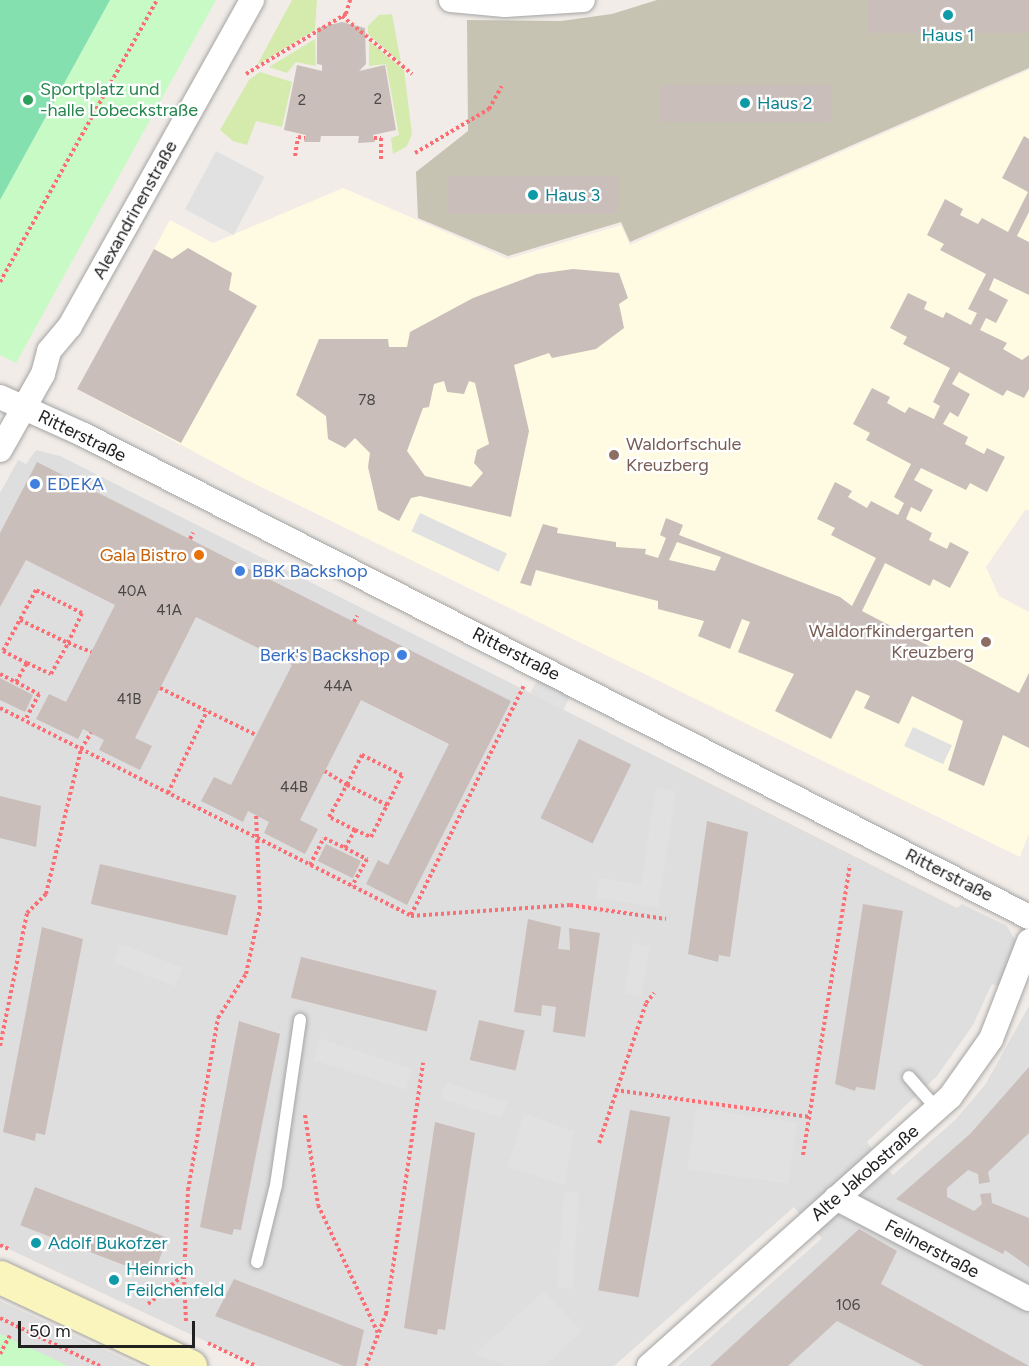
<!DOCTYPE html>
<meta charset="utf-8">
<style>
body{margin:0}
#map{position:relative;width:1029px;height:1366px;overflow:hidden;background:#f1ece7;font-family:Figtree,sans-serif}
div>[style]{position:absolute}
[style*='--x']{left:calc(var(--x)*1px);top:calc(var(--y)*1px);width:calc(var(--w)*1px);rotate:calc(var(--a)*1deg)}
.residential>*{inset:0;background:#dfdede}
.education>*{inset:0;background:#fffbe2}
.construction>*{inset:0;background:#c6c3b2}
.grass>*{inset:0;background:#d4ebad}
.park>*{inset:0;background:#c8fac5}
.pitch>*{inset:0;background:#85e0b0}
.parking>*{inset:0;background:#e1e1e1;transform-origin:0 0}
.building>*{inset:0;background:#c9beba;transform-origin:0 0}
.path>*{height:4px;margin-top:-2px;transform-origin:0;background:repeating-linear-gradient(90deg,#fb6e73 0 3px,transparent 0 6px)}
.roads{filter:drop-shadow(0 0 2px #a5a5a5) drop-shadow(0 0 2px #a5a5a5)}
.service>*{height:12px;margin:-6px;padding:0 6px;transform-origin:6px;border-radius:6px;background:#fff}
.minor>*{height:24px;margin:-12px;padding:0 12px;transform-origin:12px;border-radius:12px;background:#fff}
.secondary>*{height:33px;margin:-16.5px;padding:0 16.5px;transform-origin:16.5px;border-radius:16.5px;background:#faf5bc}
.dots>*{width:16px;height:16px;translate:-50% -50%;box-sizing:border-box;border:3px solid #fff;border-radius:50%}
span{translate:-50% -50%;white-space:nowrap;text-align:center;line-height:1.15;-webkit-text-stroke:4.5px #fff;paint-order:stroke}
.number-label{font-size:15px;color:#4b4847}
.number-label span{-webkit-text-stroke-width:0}
.culture-label{font-size:18px;color:#0d838f}
.left{translate:0 -50%;text-align:left}
.leisure-label{font-size:18px;color:#27864d}
.street-label{font-size:18px;color:#212121}
.education-label{font-size:18px;color:#785e54}
.right{translate:-100% -50%;text-align:right}
.shop-label{font-size:18px;color:#366cbe}
.food-label{font-size:18px;color:#c56008}
.scale{position:absolute;left:18px;top:1321px;width:177px;height:27px;box-sizing:border-box;border:3px solid #212121;border-top:0;padding-left:8px;font-size:18px;line-height:21px;white-space:nowrap;color:#212121;-webkit-text-stroke:4px #fff;paint-order:stroke}
</style>
<div id="map">
<div class="residential">
<div style="clip-path:polygon(36px 450px,60px 456px,957px 908px,962px 904px,1007px 926px,1016px 942px,999px 986px,992px 984px,973px 1025px,937px 1076px,867px 1142px,873px 1150px,800px 1214px,794px 1207px,614px 1366px,258px 1366px,0 1245px,0 493px,18px 460px,26px 464px)"></div>
<div style="clip-path:polygon(1029px 1006px,1029px 1366px,678px 1366px,822px 1238px,816px 1232px,887px 1169px,893px 1175px,956px 1119px,985px 1085px)"></div>
<div style="clip-path:polygon(0 1301px,35px 1317px,139px 1366px,0 1366px)"></div>
</div>
<div class="education">
<div style="clip-path:polygon(1029px 70px,1029px 510px,1025px 510px,986px 567px,999px 596px,1029px 612px,1029px 673px,1020px 693px,1029px 698px,1029px 833px,1020px 857px,245px 479px,77px 389px,170px 220px,213px 243px,343px 188px,508px 259px,621px 225px,630px 245px)"></div>
</div>
<div class="construction">
<div style="clip-path:polygon(657px 0,1029px 0,1029px 68px,630px 242px,621px 222px,508px 256px,418px 218px,416px 172px,468px 131px,467px 20px,561px 21px,612px 14px)"></div>
</div>
<div class="grass">
<div style="clip-path:polygon(292px 0,317px 0,315px 30px,257px 65px)"></div>
<div style="clip-path:polygon(392px 14px,401px 63px,368px 34px,368px 26px,379px 15px)"></div>
<div style="clip-path:polygon(315px 39px,316px 66px,296px 62px,287px 73px,269px 67px)"></div>
<div style="clip-path:polygon(369px 41px,404px 70px,412px 134px,407px 146px,393px 154px,391px 138px,399px 135px,386px 64px,369px 66px)"></div>
<div style="clip-path:polygon(260px 72px,292px 82px,282px 127px,256px 121px,247px 145px,233px 141px,220px 130px,249px 80px)"></div>
</div>
<div class="park">
<div style="clip-path:polygon(110px 0,216px 0,16px 363px,0 355px,0 200px)"></div>
<div style="clip-path:polygon(0 1334px,37px 1351px,68px 1366px,0 1366px)"></div>
</div>
<div class="pitch">
<div style="clip-path:polygon(0 0,110px 0,0 200px)"></div>
</div>
<div class="parking">
<div style="left:216px;top:151px;width:55px;height:66px;rotate:28deg"></div>
<div style="left:420px;top:513px;width:96px;height:20px;rotate:25deg"></div>
<div style="left:538px;top:678px;width:37px;height:17px;rotate:27deg"></div>
<div style="left:913px;top:727px;width:43px;height:21px;rotate:25deg"></div>
<div style="clip-path:polygon(656px 788px,676px 791px,658px 907px,596px 898px,599px 878px,641px 884px)"></div>
<div style="left:633px;top:943px;width:17px;height:51px;rotate:10deg"></div>
<div style="left:121px;top:944px;width:66px;height:20px;rotate:21deg"></div>
<div style="left:320px;top:1039px;width:97px;height:22px;rotate:18deg"></div>
<div style="left:446px;top:1082px;width:64px;height:17px;rotate:18deg"></div>
<div style="left:696px;top:1108px;width:102px;height:62px;rotate:8deg"></div>
<div style="clip-path:polygon(524px 1113px,574px 1132px,564px 1185px,507px 1167px)"></div>
<div style="left:564px;top:1192px;width:15px;height:96px;rotate:4deg"></div>
<div style="left:921px;top:1251px;width:97px;height:9px;rotate:28deg"></div>
<div style="clip-path:polygon(544px 1291px,581px 1331px,545px 1366px,507px 1366px,475px 1354px)"></div>
</div>
<div class="building">
<div style="left:867px;top:0;width:162px;height:33px"></div>
<div style="clip-path:polygon(342px 22px,365px 28px,366px 64px,359px 71px,385px 65px,396px 130px,373px 135px,375px 142px,358px 143px,359px 136px,321px 136px,320px 142px,304px 142px,306px 135px,284px 130px,297px 65px,322px 71px,322px 65px,317px 64px,317px 28px)"></div>
<div style="left:659px;top:85px;width:172px;height:37px"></div>
<div style="clip-path:polygon(evenodd,1024px 136px,1029px 139px,1029px 212px,1017px 236px,1029px 242px,1029px 295px,994px 278px,989px 290px,1008px 300px,996px 323px,986px 318px,980px 330px,1007px 343px,1003px 349px,1022px 360px,1029px 355px,1029px 389px,1024px 398px,1007px 390px,1003px 396px,959px 372px,952px 384px,970px 394px,958px 417px,950px 412px,943px 424px,968px 437px,965px 444px,984px 454px,987px 448px,1005px 457px,987px 492px,970px 483px,966px 490px,921px 468px,914px 480px,933px 490px,921px 512px,911px 507px,906px 519px,932px 533px,929px 540px,947px 549px,950px 542px,969px 552px,950px 588px,933px 579px,930px 586px,885px 563px,862px 611px,1019px 693px,1029px 673px,1029px 748px,1003px 735px,984px 786px,948px 770px,963px 721px,912px 696px,899px 724px,864px 708px,870px 696px,856px 690px,831px 739px,775px 711px,794px 674px,738px 652px,750px 622px,742px 619px,730px 649px,698px 636px,704px 621px,658px 609px,658px 601px,536px 570px,531px 586px,520px 583px,543px 524px,558px 528px,557px 533px,616px 542px,616px 547px,646px 549px,645px 554px,658px 558px,666px 538px,660px 535px,666px 518px,683px 525px,679px 535px,840px 597px,852px 606px,876px 558px,831px 535px,835px 528px,817px 519px,835px 482px,852px 491px,848px 497px,867px 508px,871px 501px,898px 515px,904px 503px,894px 497px,911px 464px,866px 440px,870px 433px,853px 424px,872px 388px,890px 397px,887px 403px,905px 413px,909px 407px,934px 419px,940px 406px,933px 402px,950px 368px,903px 344px,907px 337px,890px 328px,908px 293px,927px 302px,924px 309px,943px 318px,946px 312px,971px 325px,977px 313px,968px 309px,986px 274px,940px 250px,944px 244px,927px 235px,945px 199px,963px 209px,960px 215px,978px 224px,982px 218px,1008px 232px,1028px 192px,1002px 178px,1024px 136px,677px 542px,721px 557px,715px 571px,669px 560px,677px 542px)"></div>
<div style="left:618px;top:176px;width:38px;height:170px;rotate:90deg"></div>
<div style="clip-path:polygon(188px 248px,232px 273px,229px 290px,257px 306px,181px 443px,77px 389px,154px 249px,172px 259px)"></div>
<div style="clip-path:polygon(evenodd,573px 269px,619px 273px,628px 298px,619px 304px,624px 328px,596px 349px,552px 358px,549px 353px,514px 365px,529px 431px,511px 517px,420px 496px,411px 498px,399px 521px,378px 510px,368px 467px,370px 453px,355px 438px,345px 448px,328px 439px,326px 416px,296px 395px,319px 339px,388px 339px,389px 347px,407px 347px,410px 332px,473px 298px,537px 274px,573px 269px,444px 381px,447px 392px,464px 394px,469px 381px,475px 383px,489px 444px,477px 450px,474px 463px,483px 473px,471px 487px,425px 476px,407px 451px,423px 408px,429px 407px,434px 384px,444px 381px)"></div>
<div style="clip-path:polygon(37px 462px,511px 701px,407px 905px,366px 884px,378px 860px,388px 865px,449px 744px,361px 700px,300px 820px,318px 829px,305px 854px,264px 833px,269px 822px,248px 811px,243px 822px,201px 801px,214px 777px,231px 785px,292px 665px,196px 617px,135px 738px,152px 746px,140px 770px,99px 750px,104px 740px,83px 729px,78px 739px,36px 719px,49px 694px,66px 702px,115px 605px,26px 560px,0 607px,0 533px)"></div>
<div style="clip-path:polygon(0 678px,33px 695px,25px 712px,0 700px)"></div>
<div style="left:579px;top:739px;width:58px;height:88px;rotate:26deg"></div>
<div style="clip-path:polygon(0 796px,41px 806px,36px 847px,0 838px)"></div>
<div style="clip-path:polygon(707px 821px,748px 832px,730px 957px,719px 955px,718px 962px,688px 954px)"></div>
<div style="left:326px;top:844px;width:39px;height:19px;rotate:26deg"></div>
<div style="left:100px;top:864px;width:140px;height:41px;rotate:13deg"></div>
<div style="clip-path:polygon(863px 904px,903px 911px,875px 1090px,856px 1087px,855px 1091px,835px 1084px)"></div>
<div style="clip-path:polygon(528px 919px,561px 927px,558px 949px,570px 950px,569px 928px,600px 933px,585px 1037px,553px 1032px,556px 1007px,542px 1005px,541px 1016px,514px 1012px)"></div>
<div style="clip-path:polygon(42px 927px,83px 939px,45px 1135px,36px 1133px,35px 1141px,3px 1132px)"></div>
<div style="left:301px;top:957px;width:140px;height:42px;rotate:14deg"></div>
<div style="left:479px;top:1020px;width:47px;height:41px;rotate:13deg"></div>
<div style="clip-path:polygon(239px 1021px,280px 1034px,241px 1230px,234px 1229px,232px 1235px,200px 1227px)"></div>
<div style="clip-path:polygon(1029px 1067px,1029px 1133px,988px 1172px,990px 1182px,979px 1184px,978px 1174px,968px 1170px,947px 1188px,947px 1197px,974px 1211px,982px 1204px,980px 1194px,991px 1193px,992px 1203px,1029px 1218px,1029px 1267px,1005px 1250px,1003px 1254px,896px 1199px,970px 1134px)"></div>
<div style="left:630px;top:1110px;width:41px;height:183px;rotate:10deg"></div>
<div style="clip-path:polygon(435px 1122px,475px 1133px,445px 1330px,438px 1329px,437px 1335px,404px 1328px)"></div>
<div style="left:35px;top:1187px;width:142px;height:41px;rotate:21deg"></div>
<div style="clip-path:polygon(859px 1229px,897px 1251px,881px 1284px,1029px 1366px,924px 1366px,837px 1321px,788px 1366px,710px 1366px)"></div>
<div style="clip-path:polygon(234px 1279px,364px 1330px,356px 1366px,344px 1366px,215px 1316px)"></div>
</div>
<div class="path">
<div style="--x:342;--y:16;--w:91;--a:39.6"></div>
<div style="--x:246;--y:74;--w:117;--a:-31"></div>
<div style="--x:346;--y:14;--w:15;--a:-74"></div>
<div style="--x:374;--y:138;--w:7;--a:0"></div>
<div style="--x:381;--y:138;--w:23;--a:90"></div>
<div style="--x:415;--y:153;--w:86;--a:-30.7"></div>
<div style="--x:489;--y:109;--w:26;--a:-61"></div>
<div style="--x:295;--y:156;--w:19;--a:-81"></div>
<div style="--x:298;--y:137;--w:7;--a:8"></div>
<div style="--x:0;--y:282;--w:323;--a:-60.9"></div>
<div style="--x:190;--y:539;--w:7;--a:-63"></div>
<div style="--x:20;--y:620;--w:53;--a:25.6"></div>
<div style="--x:68;--y:643;--w:33;--a:-65"></div>
<div style="--x:82;--y:613;--w:51;--a:-153.4"></div>
<div style="--x:36;--y:590;--w:69;--a:118.4"></div>
<div style="--x:3;--y:651;--w:27;--a:27"></div>
<div style="--x:354;--y:622;--w:7;--a:-63"></div>
<div style="--x:0;--y:674;--w:18;--a:27"></div>
<div style="--x:16;--y:682;--w:22;--a:-60"></div>
<div style="--x:27;--y:663;--w:26;--a:25"></div>
<div style="--x:51;--y:674;--w:35;--a:-61"></div>
<div style="--x:68;--y:643;--w:25;--a:21"></div>
<div style="--x:16;--y:682;--w:26;--a:28"></div>
<div style="--x:39;--y:694;--w:30;--a:118"></div>
<div style="--x:160;--y:688;--w:107;--a:26.1"></div>
<div style="--x:0;--y:708;--w:461;--a:26.8"></div>
<div style="--x:411;--y:916;--w:159;--a:-4"></div>
<div style="--x:570;--y:905;--w:97;--a:8.3"></div>
<div style="--x:168;--y:793;--w:91;--a:-64.6"></div>
<div style="--x:355;--y:830;--w:17;--a:24"></div>
<div style="--x:371;--y:837;--w:69;--a:-63.4"></div>
<div style="--x:402;--y:775;--w:45;--a:-153.4"></div>
<div style="--x:362;--y:755;--w:34;--a:117"></div>
<div style="--x:347;--y:785;--w:45;--a:26.6"></div>
<div style="--x:345;--y:848;--w:25;--a:27"></div>
<div style="--x:367;--y:859;--w:31;--a:119"></div>
<div style="--x:310;--y:865;--w:30;--a:-63"></div>
<div style="--x:324;--y:838;--w:23;--a:25"></div>
<div style="--x:345;--y:848;--w:21;--a:-61"></div>
<div style="--x:355;--y:830;--w:29;--a:-153"></div>
<div style="--x:329;--y:817;--w:37;--a:-61"></div>
<div style="--x:347;--y:785;--w:26;--a:-148"></div>
<div style="--x:411;--y:915;--w:256;--a:-63.8"></div>
<div style="--x:0;--y:1046;--w:136;--a:-78.5"></div>
<div style="--x:27;--y:913;--w:27;--a:-45"></div>
<div style="--x:46;--y:894;--w:149;--a:-76.4"></div>
<div style="--x:81;--y:749;--w:19;--a:-58"></div>
<div style="--x:615;--y:1090;--w:197;--a:7.9"></div>
<div style="--x:305;--y:1115;--w:91;--a:81.8"></div>
<div style="--x:318;--y:1205;--w:141;--a:64.9"></div>
<div style="--x:599;--y:1143;--w:148;--a:-71.4"></div>
<div style="--x:646;--y:1003;--w:13;--a:-51"></div>
<div style="--x:803;--y:1155;--w:294;--a:-80.8"></div>
<div style="--x:0;--y:1245;--w:10;--a:24"></div>
<div style="--x:184;--y:1276;--w:46;--a:87.5"></div>
<div style="--x:148;--y:1304;--w:46;--a:-38.9"></div>
<div style="--x:184;--y:1275;--w:85;--a:-87.3"></div>
<div style="--x:188;--y:1190;--w:175;--a:-80.1"></div>
<div style="--x:218;--y:1018;--w:52;--a:-57.5"></div>
<div style="--x:246;--y:974;--w:66;--a:-77.8"></div>
<div style="--x:260;--y:909;--w:94;--a:-92.4"></div>
<div style="--x:0;--y:1318;--w:111;--a:25.6"></div>
<div style="--x:208;--y:1343;--w:53;--a:25.6"></div>
<div style="--x:0;--y:1354;--w:21;--a:-62"></div>
<div style="--x:366;--y:1366;--w:56;--a:-69"></div>
<div style="--x:386;--y:1314;--w:254;--a:-81.6"></div>
</div>
<div class="roads">
<div class="service">
<div style="--x:909;--y:1077;--w:43;--a:48.8"></div>
<div style="--x:257;--y:1262;--w:79;--a:-76.1"></div>
<div style="--x:276;--y:1185;--w:167;--a:-81.7"></div>
</div>
<div class="minor">
<div style="--x:451;--y:0;--w:54;--a:5.3"></div>
<div style="--x:505;--y:5;--w:78;--a:-3.7"></div>
<div style="--x:0;--y:397;--w:92;--a:24.3"></div>
<div style="--x:84;--y:435;--w:1061;--a:27.02"></div>
<div style="--x:0;--y:450;--w:87;--a:-60.5"></div>
<div style="--x:43;--y:374;--w:24;--a:-75"></div>
<div style="--x:49;--y:351;--w:33;--a:-50"></div>
<div style="--x:70;--y:326;--w:373;--a:-60.8"></div>
<div style="--x:836;--y:1198;--w:218;--a:27.6"></div>
<div style="--x:649;--y:1366;--w:404;--a:-41.8"></div>
<div style="--x:950;--y:1097;--w:71;--a:-54.7"></div>
<div style="--x:991;--y:1039;--w:105;--a:-68.8"></div>
</div>
<div class="secondary">
<div style="--x:0;--y:1277;--w:210;--a:25.1"></div>
</div>
</div>
<div class="dots">
<div style="left:948px;top:15px;background:#0f9aa8"></div>
<div style="left:28px;top:100px;background:#2e9e5b"></div>
<div style="left:745px;top:103px;background:#0f9aa8"></div>
<div style="left:533px;top:195px;background:#0f9aa8"></div>
<div style="left:614px;top:455px;background:#8d6e63"></div>
<div style="left:35px;top:484px;background:#3f7fe0"></div>
<div style="left:199px;top:555px;background:#e8710a"></div>
<div style="left:240px;top:571px;background:#3f7fe0"></div>
<div style="left:986px;top:642px;background:#8d6e63"></div>
<div style="left:402px;top:655px;background:#3f7fe0"></div>
<div style="left:36px;top:1243px;background:#0f9aa8"></div>
<div style="left:114px;top:1280px;background:#0f9aa8"></div>
</div>
<div class="number-label">
<span style="left:378px;top:100px">2</span>
<span style="left:302px;top:101px">2</span>
<span style="left:367px;top:401px">78</span>
<span style="left:132px;top:592px">40A</span>
<span style="left:169px;top:611px">41A</span>
<span style="left:338px;top:687px">44A</span>
<span style="left:129px;top:700px">41B</span>
<span style="left:294px;top:788px">44B</span>
<span style="left:848px;top:1306px">106</span>
</div>
<div class="culture-label">
<span style="left:948px;top:35px">Haus 1</span>
<span class="left" style="left:757px;top:103px">Haus 2</span>
<span class="left" style="left:545px;top:195px">Haus 3</span>
<span class="left" style="left:48px;top:1243px">Adolf Bukofzer</span>
<span class="left" style="left:126px;top:1280px">Heinrich<br>Feilchenfeld</span>
</div>
<div class="leisure-label">
<span class="left" style="left:40px;top:100px">Sportplatz und<br>-halle Lobeckstraße</span>
</div>
<div class="street-label">
<span style="left:135px;top:210px;rotate:-61deg">Alexandrinenstraße</span>
<span style="left:82px;top:436px;rotate:26deg">Ritterstraße</span>
<span style="left:516px;top:654px;rotate:27deg">Ritterstraße</span>
<span style="left:949px;top:875px;rotate:27deg">Ritterstraße</span>
<span style="left:865px;top:1173px;rotate:-41deg">Alte Jakobstraße</span>
<span style="left:932px;top:1249px;rotate:28deg">Feilnerstraße</span>
</div>
<div class="education-label">
<span class="left" style="left:626px;top:455px">Waldorfschule<br>Kreuzberg</span>
<span class="right" style="left:974px;top:642px">Waldorfkindergarten<br>Kreuzberg</span>
</div>
<div class="shop-label">
<span class="left" style="left:47px;top:484px">EDEKA</span>
<span class="left" style="left:252px;top:571px">BBK Backshop</span>
<span class="right" style="left:390px;top:655px">Berk's Backshop</span>
</div>
<div class="food-label">
<span class="right" style="left:187px;top:555px">Gala Bistro</span>
</div>
<div class="scale">50 m</div>
</div>
